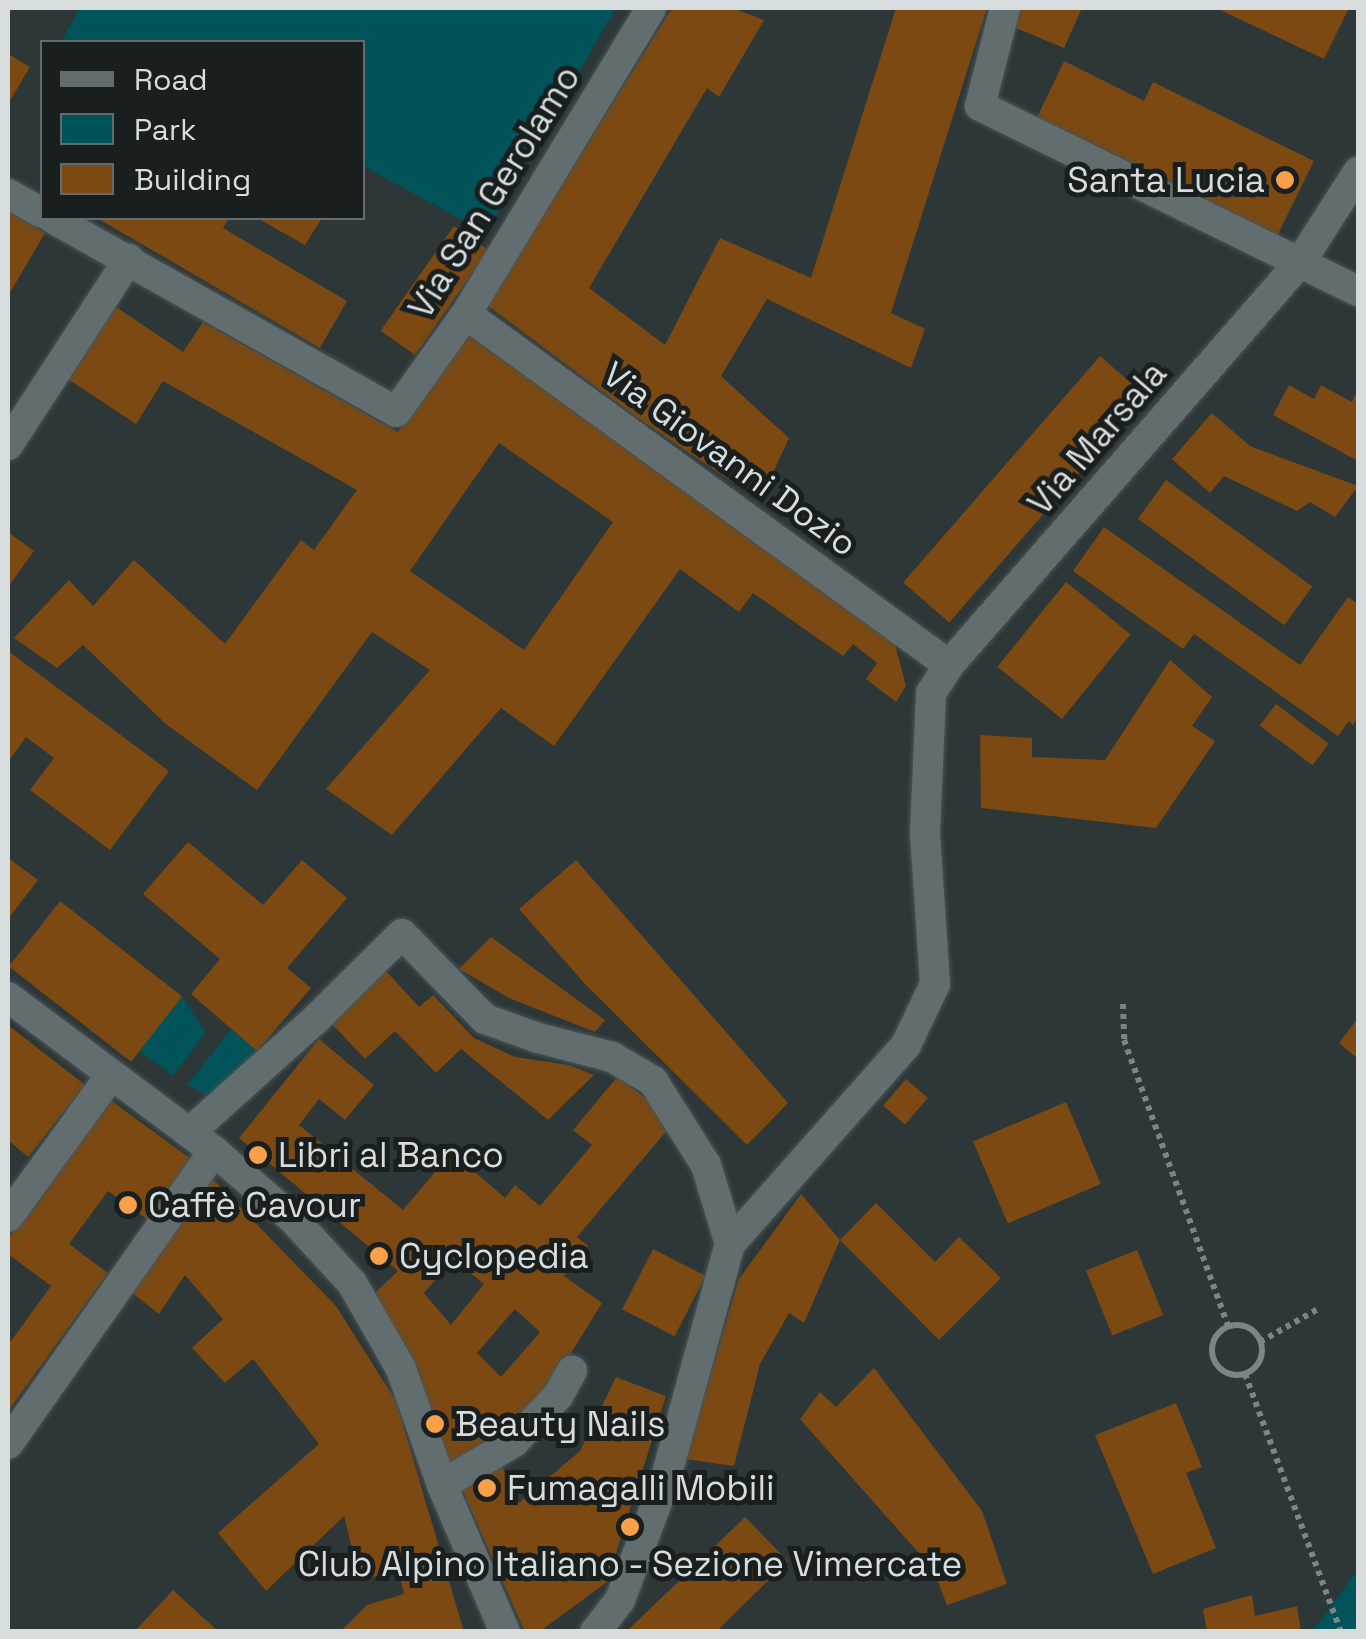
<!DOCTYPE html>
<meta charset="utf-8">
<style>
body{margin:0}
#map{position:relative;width:1366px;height:1639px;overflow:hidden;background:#2d3738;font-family:"Space Grotesk",sans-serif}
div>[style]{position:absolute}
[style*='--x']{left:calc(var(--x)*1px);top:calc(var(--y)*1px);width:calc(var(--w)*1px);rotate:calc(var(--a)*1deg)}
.green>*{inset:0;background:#005359}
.building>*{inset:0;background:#7b4911;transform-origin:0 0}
.path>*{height:6px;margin-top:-3px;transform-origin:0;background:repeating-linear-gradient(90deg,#7c8485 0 5px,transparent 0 10px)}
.path>.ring{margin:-3px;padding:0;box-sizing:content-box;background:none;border:6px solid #7c8485;border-radius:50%}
.roads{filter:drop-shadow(0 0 2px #4b5455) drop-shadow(0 0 2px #4b5455)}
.minor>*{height:30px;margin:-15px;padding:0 15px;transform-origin:15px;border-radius:15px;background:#616d6e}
.dots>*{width:28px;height:28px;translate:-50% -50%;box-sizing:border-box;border:5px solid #191e1e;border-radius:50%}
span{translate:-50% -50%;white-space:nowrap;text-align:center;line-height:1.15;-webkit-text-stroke:10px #191e1e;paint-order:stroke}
.poi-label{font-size:35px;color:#d7dddd}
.right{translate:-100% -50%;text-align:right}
.left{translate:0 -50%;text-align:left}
.street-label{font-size:35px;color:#d7dddd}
.frame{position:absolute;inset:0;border:10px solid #d7dddd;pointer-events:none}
.legend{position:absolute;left:40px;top:40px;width:325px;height:180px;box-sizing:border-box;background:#191e1e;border:2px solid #656a6a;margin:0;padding:12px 18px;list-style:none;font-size:30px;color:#d7dddd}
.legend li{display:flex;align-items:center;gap:20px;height:50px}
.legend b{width:50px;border:2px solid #656a6a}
</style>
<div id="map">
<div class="green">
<div style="clip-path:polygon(74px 8px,616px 8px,486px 233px,363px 166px,362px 42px,61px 42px,78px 11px)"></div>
<div style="clip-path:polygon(182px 997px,206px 1032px,173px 1076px,139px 1051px)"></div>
<div style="clip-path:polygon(231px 1029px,257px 1051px,220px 1090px,205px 1094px,187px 1085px)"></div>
<div style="clip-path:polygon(1358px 1569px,1358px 1631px,1313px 1631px)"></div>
</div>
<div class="building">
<div style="clip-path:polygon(672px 8px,732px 8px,764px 20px,719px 97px,707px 88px,589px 288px,665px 345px,720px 238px,811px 278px,896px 8px,987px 8px,891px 313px,925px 329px,911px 368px,767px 299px,721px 376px,789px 438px,760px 501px,632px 414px,487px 305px)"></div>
<div style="clip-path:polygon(1017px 8px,1082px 8px,1064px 48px,1011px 26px)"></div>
<div style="clip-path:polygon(1216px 8px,1349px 8px,1324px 59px)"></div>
<div style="clip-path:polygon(8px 54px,30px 67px,8px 104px)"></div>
<div style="clip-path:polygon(1064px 61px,1144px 101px,1153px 82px,1314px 161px,1274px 242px,1034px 124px)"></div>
<div style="clip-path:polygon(8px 211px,45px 233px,8px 296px)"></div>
<div style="clip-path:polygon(97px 218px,229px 218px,223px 228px,347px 301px,320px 348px)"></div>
<div style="clip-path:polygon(257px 218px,322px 218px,305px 245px)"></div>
<div style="left:454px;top:226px;width:42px;height:128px;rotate:35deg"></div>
<div style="clip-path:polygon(evenodd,116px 307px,183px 352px,203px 322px,398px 432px,468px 332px,893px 637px,906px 686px,896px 702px,866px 679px,877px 663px,853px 644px,843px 656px,753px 593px,739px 612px,680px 569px,554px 746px,501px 708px,392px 835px,326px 789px,430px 670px,372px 632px,257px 790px,167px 725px,83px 645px,57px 668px,14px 638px,69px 580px,93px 606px,134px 560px,225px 644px,301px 540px,314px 550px,357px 490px,163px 381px,136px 424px,68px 379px,116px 307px,499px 443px,613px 522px,524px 650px,410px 571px,499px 443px)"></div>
<div style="left:1100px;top:356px;width:61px;height:300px;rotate:41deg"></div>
<div style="clip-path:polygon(1289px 385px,1314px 399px,1321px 385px,1352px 402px,1358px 390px,1358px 461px,1273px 415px)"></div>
<div style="clip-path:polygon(1212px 413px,1250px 446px,1358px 486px,1335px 517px,1310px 502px,1297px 511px,1224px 476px,1210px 493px,1172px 459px)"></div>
<div style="left:1166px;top:480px;width:181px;height:48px;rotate:36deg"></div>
<div style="clip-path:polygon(1104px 527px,1300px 665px,1348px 597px,1358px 604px,1358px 717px,1353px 725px,1349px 721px,1338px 736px,1194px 634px,1183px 649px,1073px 571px)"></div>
<div style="clip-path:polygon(8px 532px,34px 551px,8px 587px)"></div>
<div style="left:1066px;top:582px;width:83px;height:109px;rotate:39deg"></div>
<div style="clip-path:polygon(8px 651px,169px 771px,110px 850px,30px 790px,54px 758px,26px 737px,8px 762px)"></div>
<div style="clip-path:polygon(1170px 660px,1212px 697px,1192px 726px,1215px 741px,1156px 828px,981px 808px,980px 735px,1032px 738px,1032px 757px,1105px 760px)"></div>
<div style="left:1276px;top:704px;width:66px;height:27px;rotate:37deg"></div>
<div style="clip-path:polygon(188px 842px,263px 905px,302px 860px,347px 898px,287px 968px,311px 988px,257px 1051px,191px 994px,220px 959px,143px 894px)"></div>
<div style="clip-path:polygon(8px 858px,38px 880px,8px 919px)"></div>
<div style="clip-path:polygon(576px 860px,788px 1103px,747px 1145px,585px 984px,519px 909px)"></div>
<div style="left:60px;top:901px;width:155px;height:83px;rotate:38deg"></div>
<div style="clip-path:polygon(491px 937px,605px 1020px,595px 1032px,509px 998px,459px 969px)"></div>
<div style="clip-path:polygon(386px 971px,419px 1007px,433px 995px,474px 1038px,515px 1057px,569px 1065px,594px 1075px,548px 1120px,461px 1049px,436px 1073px,395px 1031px,365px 1059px,331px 1023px)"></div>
<div style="clip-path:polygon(1358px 1018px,1358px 1059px,1339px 1043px)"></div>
<div style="clip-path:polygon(8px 1025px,85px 1085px,28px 1157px,8px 1140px)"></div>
<div style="clip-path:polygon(evenodd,319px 1039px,374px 1085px,345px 1120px,319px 1099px,299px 1125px,403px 1210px,452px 1152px,505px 1198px,515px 1185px,540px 1206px,592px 1145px,573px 1130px,618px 1076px,674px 1122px,577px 1237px,588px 1246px,564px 1276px,602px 1303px,547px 1392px,507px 1436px,450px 1469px,374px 1294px,398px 1271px,239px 1138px,319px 1039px,453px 1259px,484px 1284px,451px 1325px,424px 1293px,453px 1259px,319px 1039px,515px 1309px,540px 1332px,501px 1377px,477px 1353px,515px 1309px)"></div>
<div style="left:906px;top:1079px;width:29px;height:35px;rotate:41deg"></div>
<div style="clip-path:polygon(109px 1099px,191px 1159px,147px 1219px,108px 1191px,69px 1244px,108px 1273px,8px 1411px,8px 1338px,11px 1341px,51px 1286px,8px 1254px,8px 1239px)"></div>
<div style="left:1066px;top:1102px;width:89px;height:101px;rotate:67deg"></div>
<div style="clip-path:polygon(210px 1176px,336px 1306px,396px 1401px,464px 1632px,340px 1632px,367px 1605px,404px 1594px,398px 1571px,360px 1580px,344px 1516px,266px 1591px,218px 1533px,319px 1444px,253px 1359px,225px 1383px,192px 1348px,223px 1319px,185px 1275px,159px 1314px,127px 1289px)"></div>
<div style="clip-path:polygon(801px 1194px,840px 1240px,804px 1323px,789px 1313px,760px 1364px,734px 1466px,685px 1459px,739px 1279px)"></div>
<div style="clip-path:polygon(876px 1203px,935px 1262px,959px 1237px,1001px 1278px,939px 1340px,840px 1240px)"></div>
<div style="left:653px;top:1249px;width:59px;height:68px;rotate:27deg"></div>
<div style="left:1137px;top:1250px;width:70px;height:55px;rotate:68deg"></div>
<div style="clip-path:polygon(874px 1368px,982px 1511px,1007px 1584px,947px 1605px,933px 1569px,800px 1419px,820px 1392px,836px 1407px)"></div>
<div style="clip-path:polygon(616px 1377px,666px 1396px,607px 1582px,539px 1632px,525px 1632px,460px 1485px,502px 1466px,519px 1503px,580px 1451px)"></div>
<div style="clip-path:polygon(1176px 1403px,1202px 1467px,1186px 1473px,1216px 1548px,1153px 1574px,1095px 1435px)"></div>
<div style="clip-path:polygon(745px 1517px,788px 1561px,716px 1632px,626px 1632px)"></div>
<div style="clip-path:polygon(173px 1590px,219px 1632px,134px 1632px)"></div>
<div style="clip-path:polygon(1252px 1595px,1255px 1616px,1297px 1606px,1301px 1632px,1207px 1632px,1203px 1609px)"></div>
</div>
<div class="path">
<div style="--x:1123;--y:1004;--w:36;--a:88"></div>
<div style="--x:1124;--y:1040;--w:304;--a:70"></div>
<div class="ring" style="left:1212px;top:1325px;width:44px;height:44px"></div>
<div style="--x:1260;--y:1342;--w:67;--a:-29.6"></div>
<div style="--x:1245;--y:1374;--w:275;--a:69.6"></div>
</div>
<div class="roads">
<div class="minor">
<div style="--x:1005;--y:8;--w:101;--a:104.3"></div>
<div style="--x:980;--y:106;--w:421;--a:26.1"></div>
<div style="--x:8;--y:194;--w:39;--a:29"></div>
<div style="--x:52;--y:218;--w:395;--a:29.4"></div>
<div style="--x:396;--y:412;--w:120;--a:-54.5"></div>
<div style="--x:466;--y:314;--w:358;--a:-58.8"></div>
<div style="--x:466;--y:314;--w:597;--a:36.01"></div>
<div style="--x:8;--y:445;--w:222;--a:-57"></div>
<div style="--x:8;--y:997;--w:257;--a:36.8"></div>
<div style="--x:214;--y:1151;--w:106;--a:40.8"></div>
<div style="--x:294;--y:1220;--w:86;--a:47.4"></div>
<div style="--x:352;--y:1283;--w:99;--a:60.3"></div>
<div style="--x:401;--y:1369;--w:123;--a:70.5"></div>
<div style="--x:442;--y:1485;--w:160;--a:66.8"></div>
<div style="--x:190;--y:1132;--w:168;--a:-41.9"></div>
<div style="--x:315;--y:1020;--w:122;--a:-44.7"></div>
<div style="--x:402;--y:934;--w:119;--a:45.7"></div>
<div style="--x:485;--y:1019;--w:56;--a:19.7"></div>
<div style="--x:538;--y:1038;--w:76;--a:14.4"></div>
<div style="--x:612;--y:1057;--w:48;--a:30.3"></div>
<div style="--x:653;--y:1081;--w:99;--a:57.8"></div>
<div style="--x:706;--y:1165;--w:83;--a:73.1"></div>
<div style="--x:8;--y:1217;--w:175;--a:-54"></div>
<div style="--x:8;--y:1444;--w:358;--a:-54.9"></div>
<div style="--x:442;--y:1485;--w:84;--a:-30.8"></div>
<div style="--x:514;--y:1442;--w:64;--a:-46.3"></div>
<div style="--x:558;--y:1396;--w:29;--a:-61"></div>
<div style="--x:595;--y:1632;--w:41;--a:-52"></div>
<div style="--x:620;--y:1600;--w:127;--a:-69.3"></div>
<div style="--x:665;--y:1481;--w:246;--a:-74.7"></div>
<div style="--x:730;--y:1244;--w:266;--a:-48.5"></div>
<div style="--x:906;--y:1045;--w:68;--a:-64.6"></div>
<div style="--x:935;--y:984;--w:152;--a:-93.8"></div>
<div style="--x:925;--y:832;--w:139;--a:-87.5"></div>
<div style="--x:931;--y:693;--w:33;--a:-57"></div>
<div style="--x:949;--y:665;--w:536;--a:-48.93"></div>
<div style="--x:1301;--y:261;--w:106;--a:-57.4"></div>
</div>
</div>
<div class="dots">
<div style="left:1285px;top:180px;background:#f8a14a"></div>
<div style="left:258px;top:1155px;background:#f8a14a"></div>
<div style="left:128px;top:1205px;background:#f8a14a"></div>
<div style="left:379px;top:1256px;background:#f8a14a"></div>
<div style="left:435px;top:1424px;background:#f8a14a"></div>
<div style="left:487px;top:1488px;background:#f8a14a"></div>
<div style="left:630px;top:1527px;background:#f8a14a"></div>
</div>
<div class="poi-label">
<span class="right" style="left:1265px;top:180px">Santa Lucia</span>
<span class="left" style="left:278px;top:1155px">Libri al Banco</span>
<span class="left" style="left:148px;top:1205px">Caffè Cavour</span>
<span class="left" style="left:399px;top:1256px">Cyclopedia</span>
<span class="left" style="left:455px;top:1424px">Beauty Nails</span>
<span class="left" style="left:507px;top:1488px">Fumagalli Mobili</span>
<span style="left:630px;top:1564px">Club Alpino Italiano - Sezione Vimercate</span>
</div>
<div class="street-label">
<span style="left:494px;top:192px;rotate:-58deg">Via San Gerolamo</span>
<span style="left:1097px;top:438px;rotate:-49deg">Via Marsala</span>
<span style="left:730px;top:459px;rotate:36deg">Via Giovanni Dozio</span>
</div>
<div class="frame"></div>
<ul class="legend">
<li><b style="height:12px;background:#616d6e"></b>Road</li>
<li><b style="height:28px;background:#005359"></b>Park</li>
<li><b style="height:28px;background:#7b4911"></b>Building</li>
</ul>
</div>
